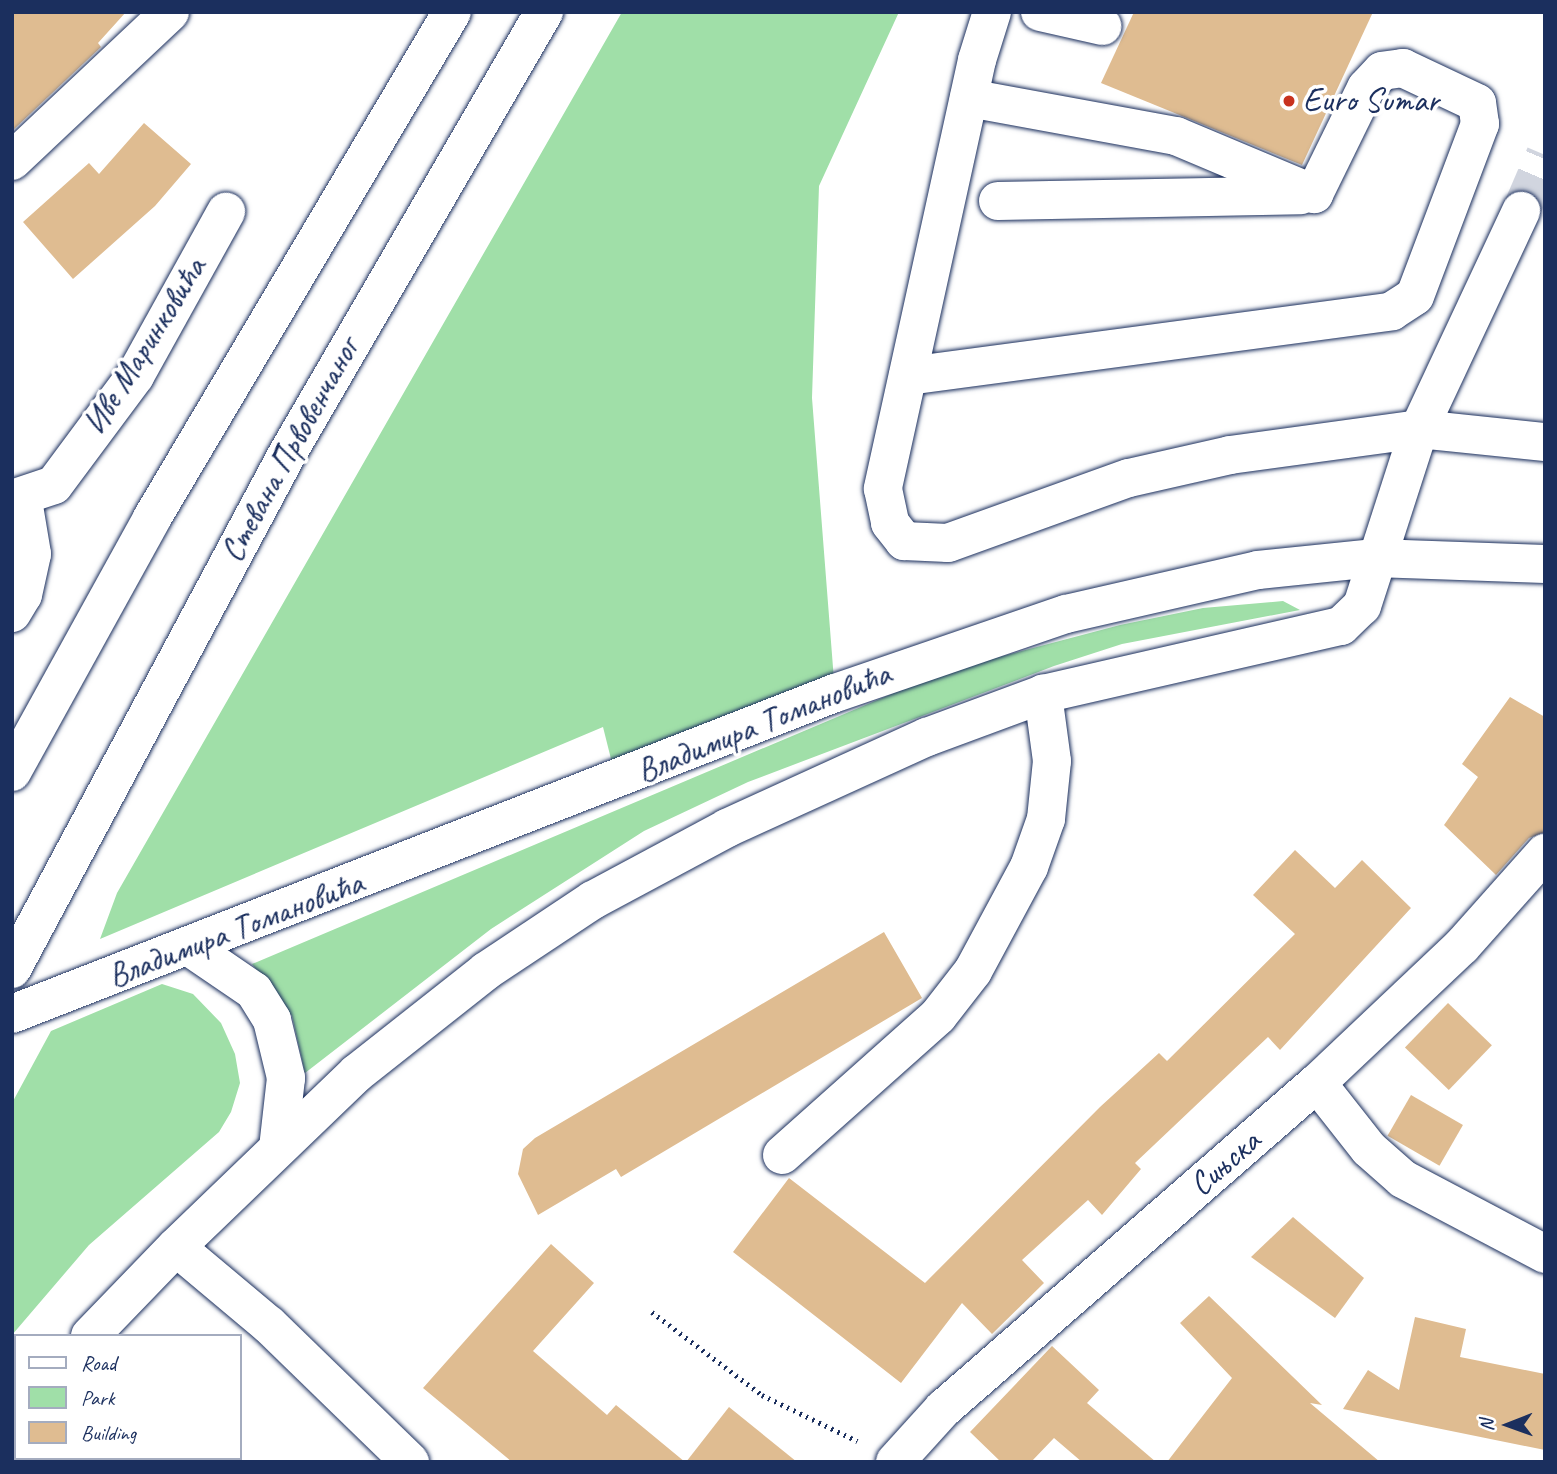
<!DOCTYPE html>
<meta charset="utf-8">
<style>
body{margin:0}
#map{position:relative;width:1557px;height:1474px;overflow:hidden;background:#fff;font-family:Caveat,sans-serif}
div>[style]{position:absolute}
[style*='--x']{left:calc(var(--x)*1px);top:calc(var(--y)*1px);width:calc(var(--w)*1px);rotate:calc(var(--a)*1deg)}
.green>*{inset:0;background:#a0dfa8}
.building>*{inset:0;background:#dfbc91;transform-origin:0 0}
.minor-tunnel>*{height:38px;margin-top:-19px;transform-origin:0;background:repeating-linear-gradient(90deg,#d1d5df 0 38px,transparent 0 57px)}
.path>*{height:4.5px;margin-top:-2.25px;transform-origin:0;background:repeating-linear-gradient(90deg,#1b2f5e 0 2px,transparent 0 7px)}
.roads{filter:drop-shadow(0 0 2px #1b2f5e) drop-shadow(0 0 2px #1b2f5e)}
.minor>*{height:38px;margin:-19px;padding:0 19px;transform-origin:19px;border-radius:19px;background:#fff}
.highway>*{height:38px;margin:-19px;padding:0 19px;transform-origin:19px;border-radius:19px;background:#fff}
.dots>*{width:19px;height:19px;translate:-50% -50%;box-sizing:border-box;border:4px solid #fff;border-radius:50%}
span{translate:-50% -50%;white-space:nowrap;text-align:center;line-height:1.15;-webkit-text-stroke:7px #fff;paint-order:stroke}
.poi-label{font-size:33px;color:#1b2f5e}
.left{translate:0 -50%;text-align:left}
.street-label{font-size:33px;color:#1b2f5e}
.frame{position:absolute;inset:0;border:14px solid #1b2f5e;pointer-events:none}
.legend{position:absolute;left:14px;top:1334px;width:228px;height:126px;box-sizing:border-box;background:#fff;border:2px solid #a4acbf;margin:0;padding:9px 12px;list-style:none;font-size:21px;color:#1b2f5e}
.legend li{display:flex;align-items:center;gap:14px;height:35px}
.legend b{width:35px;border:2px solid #a4acbf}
.north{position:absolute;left:1473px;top:1390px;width:70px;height:70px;-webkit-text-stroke:5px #fff;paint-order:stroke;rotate:269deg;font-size:19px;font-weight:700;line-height:28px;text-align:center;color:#1b2f5e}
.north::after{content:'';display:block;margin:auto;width:24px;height:32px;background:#1b2f5e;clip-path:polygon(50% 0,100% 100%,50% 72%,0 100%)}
</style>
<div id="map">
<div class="green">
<div style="clip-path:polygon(622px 12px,899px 12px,819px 186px,812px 398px,835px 693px,617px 783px,603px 727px,100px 939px,117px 893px)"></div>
<div style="clip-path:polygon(1283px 601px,1300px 610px,1122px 644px,1054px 666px,748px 782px,644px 831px,491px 929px,305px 1073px,292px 1016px,252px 964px,946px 671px,1120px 625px,1203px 608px)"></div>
<div style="clip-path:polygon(162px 984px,193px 994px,221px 1023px,235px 1054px,240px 1083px,231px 1112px,219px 1132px,89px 1245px,12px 1335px,12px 1103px,51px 1031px)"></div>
</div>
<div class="building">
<div style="clip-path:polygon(12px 12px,126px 12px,98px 43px,101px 47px,12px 131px)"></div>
<div style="clip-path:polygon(1134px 12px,1373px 12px,1302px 165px,1101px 83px)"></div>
<div style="clip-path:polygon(144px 123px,191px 164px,155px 206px,73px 279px,23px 222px,89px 163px,99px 174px)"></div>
<div style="clip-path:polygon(1510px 697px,1545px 717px,1545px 832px,1529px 838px,1496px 875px,1444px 825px,1478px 777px,1462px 764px)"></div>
<div style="clip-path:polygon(1295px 850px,1335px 888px,1362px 860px,1411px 908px,1280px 1050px,1268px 1037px,1135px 1163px,1141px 1169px,1102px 1215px,1088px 1200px,1022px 1260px,1044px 1283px,992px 1334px,962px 1303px,901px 1383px,733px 1252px,789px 1178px,925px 1283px,1100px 1107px,1159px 1053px,1167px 1061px,1295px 934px,1253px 895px)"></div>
<div style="clip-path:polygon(884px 932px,922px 998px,621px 1177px,616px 1169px,538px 1215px,518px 1174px,523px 1149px,535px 1138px)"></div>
<div style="left:1448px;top:1003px;width:61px;height:62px;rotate:44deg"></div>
<div style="left:1411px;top:1095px;width:60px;height:47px;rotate:30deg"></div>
<div style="clip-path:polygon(1293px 1217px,1364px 1278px,1335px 1318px,1251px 1257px)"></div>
<div style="clip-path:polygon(551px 1244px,594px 1283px,533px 1351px,607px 1415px,616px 1405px,685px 1462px,512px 1462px,423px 1388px)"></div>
<div style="clip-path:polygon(1209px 1296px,1322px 1405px,1310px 1403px,1380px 1462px,1167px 1462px,1232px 1378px,1180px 1323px)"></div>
<div style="clip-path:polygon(1415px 1317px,1466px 1329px,1460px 1357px,1545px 1374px,1545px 1450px,1343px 1409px,1368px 1370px,1399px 1390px)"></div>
<div style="clip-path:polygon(1052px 1346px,1099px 1390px,1087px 1403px,1156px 1462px,1082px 1462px,1054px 1438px,1031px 1462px,1001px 1462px,970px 1432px)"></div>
<div style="clip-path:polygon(729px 1407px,797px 1462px,686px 1462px)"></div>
</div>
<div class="minor-tunnel">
<div style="--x:1521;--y:211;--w:61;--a:-66.8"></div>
</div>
<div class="path">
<div style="--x:652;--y:1312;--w:138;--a:37"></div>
<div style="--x:762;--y:1395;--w:106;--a:25.8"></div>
</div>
<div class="roads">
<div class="minor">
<div style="--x:992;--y:12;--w:50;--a:107.4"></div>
<div style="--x:977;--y:60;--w:439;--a:102.4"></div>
<div style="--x:883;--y:489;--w:35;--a:78"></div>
<div style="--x:890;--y:523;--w:23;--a:52"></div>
<div style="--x:904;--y:541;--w:44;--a:2.6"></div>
<div style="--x:948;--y:543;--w:192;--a:-19.8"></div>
<div style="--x:1129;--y:478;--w:104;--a:-12.8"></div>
<div style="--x:1230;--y:455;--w:191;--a:-7.8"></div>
<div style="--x:1419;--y:429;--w:127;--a:5.9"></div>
<div style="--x:1040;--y:12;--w:64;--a:12.7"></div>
<div style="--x:969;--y:98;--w:210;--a:10.4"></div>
<div style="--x:1176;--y:136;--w:150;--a:22.8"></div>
<div style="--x:12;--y:161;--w:217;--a:-43.3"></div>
<div style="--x:998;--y:201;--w:303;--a:-1.1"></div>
<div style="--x:908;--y:376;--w:488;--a:-7.6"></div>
<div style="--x:1392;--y:311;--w:27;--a:-33"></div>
<div style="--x:1415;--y:296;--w:184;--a:-69.3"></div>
<div style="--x:1480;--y:124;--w:21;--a:-98"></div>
<div style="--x:1477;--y:103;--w:82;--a:-154.7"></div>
<div style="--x:1403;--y:68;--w:21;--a:172"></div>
<div style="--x:1382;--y:71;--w:23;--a:133"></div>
<div style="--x:1366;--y:88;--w:118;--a:116.1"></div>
<div style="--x:12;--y:499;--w:44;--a:-18.4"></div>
<div style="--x:54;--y:485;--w:136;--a:-53.4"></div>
<div style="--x:135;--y:376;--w:188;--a:-61"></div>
<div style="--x:12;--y:613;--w:21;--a:-59"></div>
<div style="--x:23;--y:595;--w:42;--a:-77.6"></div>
<div style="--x:32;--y:554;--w:55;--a:-99.5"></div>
<div style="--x:191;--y:948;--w:76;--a:34.3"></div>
<div style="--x:254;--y:991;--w:34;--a:58"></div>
<div style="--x:272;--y:1020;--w:60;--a:76.4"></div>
<div style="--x:286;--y:1078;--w:70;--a:96.5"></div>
<div style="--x:12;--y:1014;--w:883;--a:-21.31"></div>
<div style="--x:835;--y:693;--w:244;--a:-18.9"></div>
<div style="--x:1066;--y:614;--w:197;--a:-12.9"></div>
<div style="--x:1258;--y:570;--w:118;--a:-5.9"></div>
<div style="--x:1375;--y:558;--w:170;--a:2"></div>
<div style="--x:1317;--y:1083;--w:84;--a:51.8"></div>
<div style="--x:1369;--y:1149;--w:45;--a:41.4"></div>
<div style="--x:1403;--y:1179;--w:161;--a:27.8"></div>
<div style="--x:782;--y:1155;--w:209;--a:-41.7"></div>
<div style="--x:938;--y:1016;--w:57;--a:-52.1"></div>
<div style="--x:973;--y:971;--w:118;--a:-61.7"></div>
<div style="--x:1029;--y:867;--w:51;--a:-70.5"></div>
<div style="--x:1046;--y:819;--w:58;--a:-84.1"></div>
<div style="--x:1052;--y:761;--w:68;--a:-97.7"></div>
<div style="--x:410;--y:1462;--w:197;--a:-135.8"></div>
<div style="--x:269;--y:1325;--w:121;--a:-140"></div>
<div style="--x:176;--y:1247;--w:251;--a:-43.9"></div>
<div style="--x:357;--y:1073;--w:164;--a:-38.3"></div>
<div style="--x:486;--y:971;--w:128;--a:-33.6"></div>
<div style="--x:593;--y:900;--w:152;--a:-28.2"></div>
<div style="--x:727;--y:828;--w:220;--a:-24.5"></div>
<div style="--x:927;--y:737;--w:124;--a:-20.3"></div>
<div style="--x:1043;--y:694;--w:306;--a:-12.9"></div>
<div style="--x:1341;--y:626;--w:29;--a:-44"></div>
<div style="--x:1362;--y:606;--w:186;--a:-72.1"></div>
<div style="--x:1419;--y:429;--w:241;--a:-64.9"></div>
<div style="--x:895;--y:1462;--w:72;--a:-47.8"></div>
<div style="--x:943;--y:1409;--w:496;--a:-41.1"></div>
<div style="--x:1317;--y:1083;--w:199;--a:-43.4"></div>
<div style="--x:1462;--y:946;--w:125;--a:-48.3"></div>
</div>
<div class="highway">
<div style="--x:12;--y:772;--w:290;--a:-61.1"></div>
<div style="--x:152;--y:518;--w:588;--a:-59.34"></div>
<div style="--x:12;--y:969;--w:582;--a:-61.89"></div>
<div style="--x:286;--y:456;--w:514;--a:-59.84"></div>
<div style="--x:90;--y:1336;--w:124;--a:-46"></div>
<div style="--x:12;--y:1431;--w:6;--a:-45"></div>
</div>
</div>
<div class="dots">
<div style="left:1289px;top:101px;background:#c8321e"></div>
</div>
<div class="poi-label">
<span class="left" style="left:1303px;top:101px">Euro Sumar</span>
</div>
<div class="street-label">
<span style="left:145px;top:346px;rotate:-58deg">Иве Маринковића</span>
<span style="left:290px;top:450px;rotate:-61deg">Стевана Првовенчаног</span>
<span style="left:764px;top:723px;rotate:-22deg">Владимира Томановића</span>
<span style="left:236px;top:930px;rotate:-21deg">Владимира Томановића</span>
<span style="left:1225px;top:1163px;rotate:-41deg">Сињска</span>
</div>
<div class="frame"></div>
<ul class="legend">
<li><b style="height:9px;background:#fff"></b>Road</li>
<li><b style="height:19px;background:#a0dfa8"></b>Park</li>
<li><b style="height:19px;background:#dfbc91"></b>Building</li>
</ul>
<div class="north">N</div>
</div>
